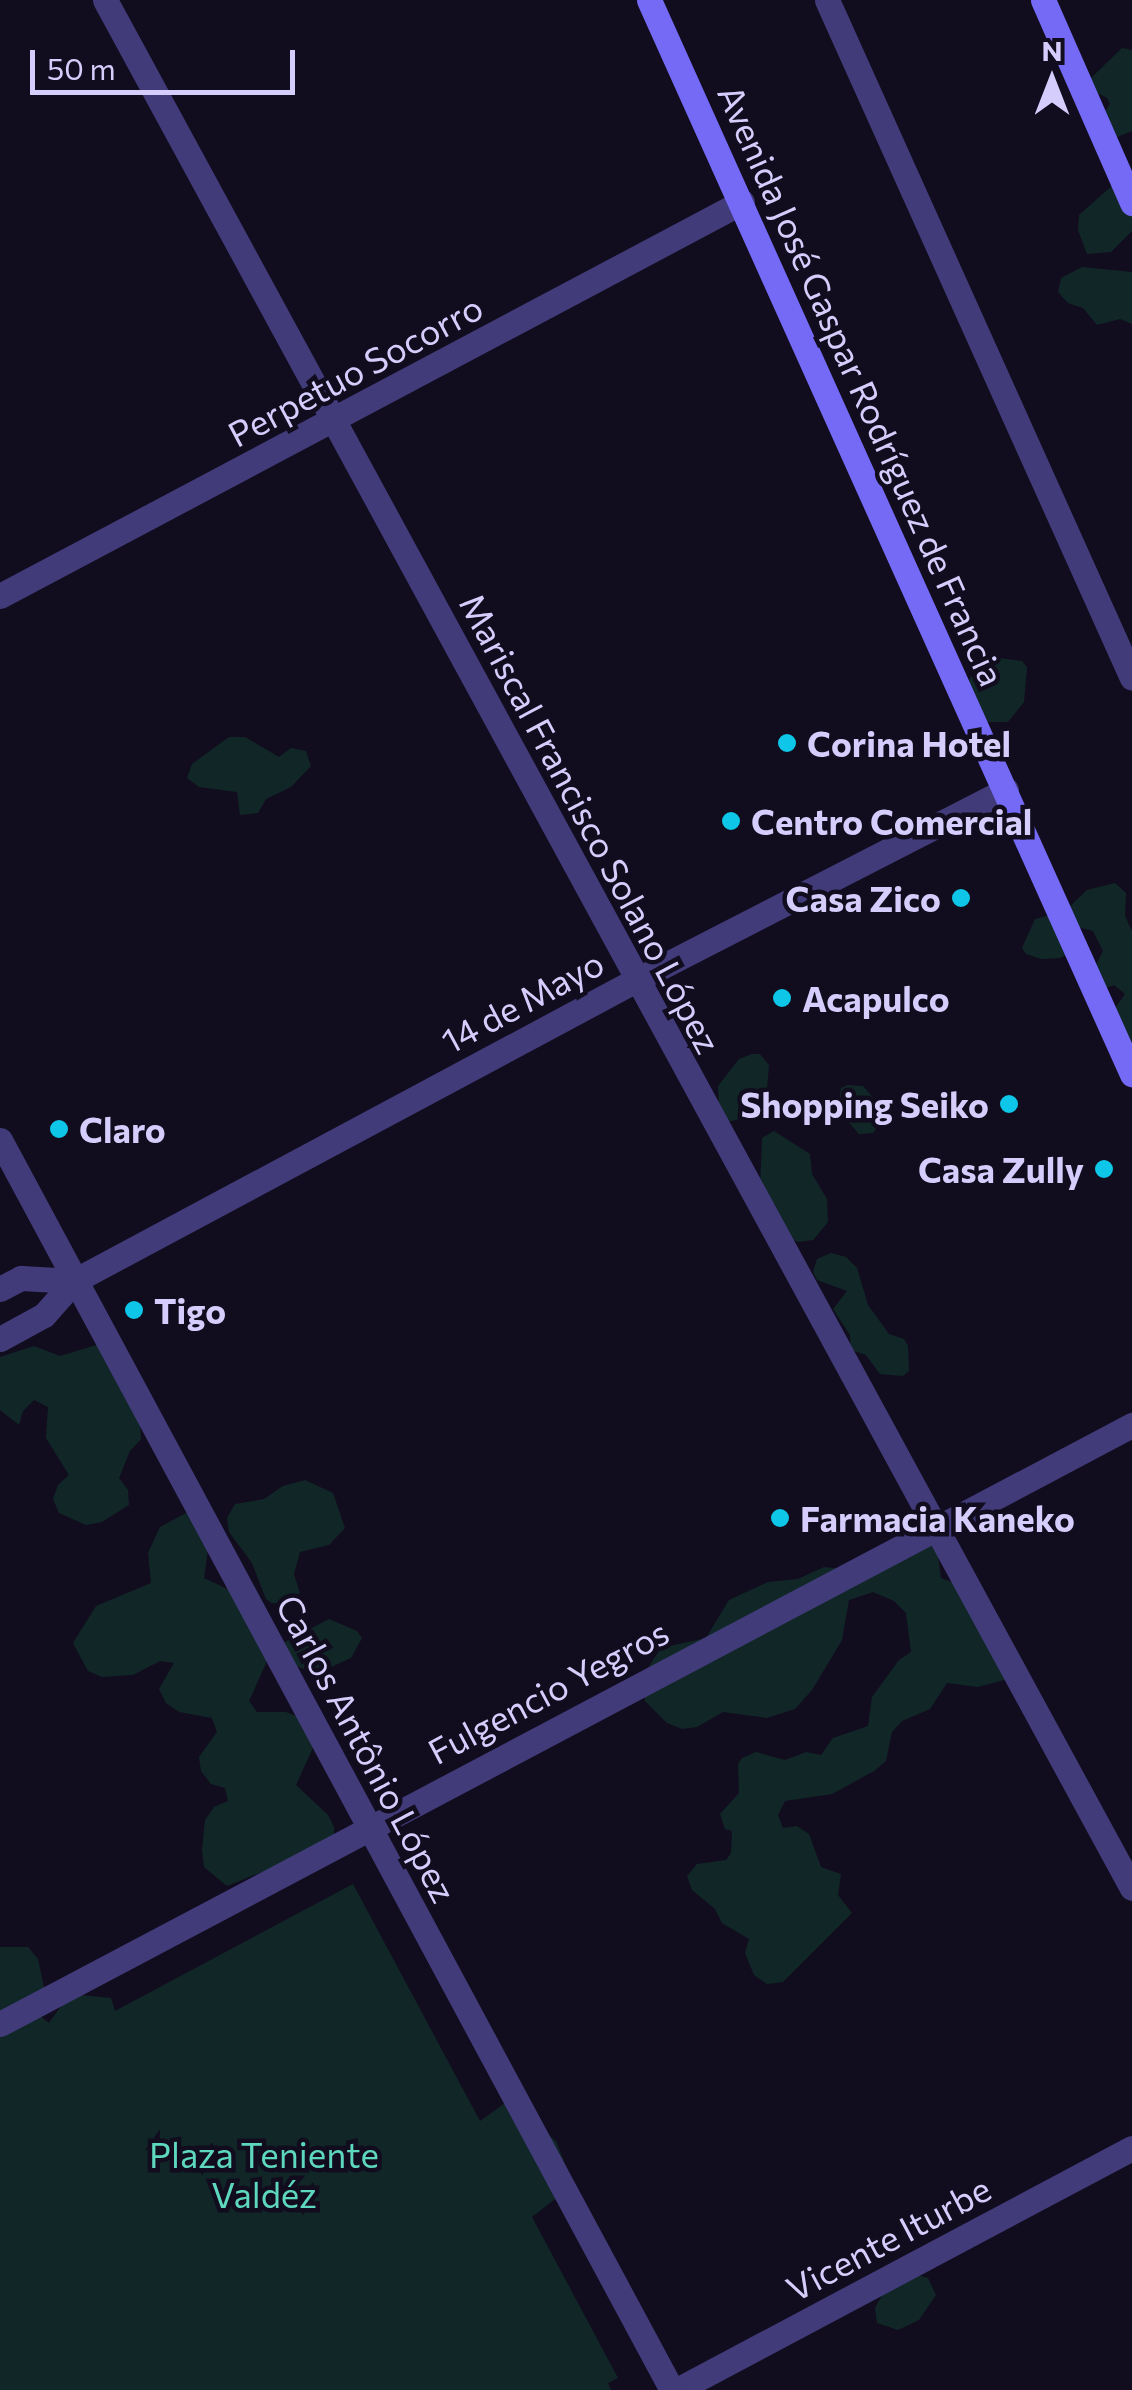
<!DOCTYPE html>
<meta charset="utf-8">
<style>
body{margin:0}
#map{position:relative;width:1132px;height:2390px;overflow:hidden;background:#110d1e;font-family:Commissioner,sans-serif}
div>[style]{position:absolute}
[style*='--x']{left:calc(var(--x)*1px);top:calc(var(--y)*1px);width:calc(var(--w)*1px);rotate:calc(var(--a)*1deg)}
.green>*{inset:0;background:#112727}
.minor>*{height:25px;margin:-12.5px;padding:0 12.5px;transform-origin:12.5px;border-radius:12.5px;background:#413b7a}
.tertiary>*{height:25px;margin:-12.5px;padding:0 12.5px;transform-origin:12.5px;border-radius:12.5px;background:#413b7a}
.secondary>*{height:25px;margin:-12.5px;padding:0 12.5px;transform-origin:12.5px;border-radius:12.5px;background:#756af6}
.dots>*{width:28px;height:28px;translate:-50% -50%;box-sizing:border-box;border:5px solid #110d1e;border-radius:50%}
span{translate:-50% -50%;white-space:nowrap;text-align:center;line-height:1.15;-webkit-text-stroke:9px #110d1e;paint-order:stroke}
.street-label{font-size:35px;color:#d5cdfc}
.poi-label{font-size:35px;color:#d5cdfc;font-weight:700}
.left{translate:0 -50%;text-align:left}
.right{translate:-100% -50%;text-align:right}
.park-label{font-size:35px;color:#5ed7bf}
.north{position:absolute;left:1002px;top:30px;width:100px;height:100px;-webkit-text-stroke:8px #110d1e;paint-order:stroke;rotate:0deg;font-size:28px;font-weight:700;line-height:40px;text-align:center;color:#d5cdfc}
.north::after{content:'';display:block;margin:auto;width:35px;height:45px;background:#d5cdfc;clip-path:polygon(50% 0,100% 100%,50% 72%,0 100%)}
.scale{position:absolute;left:30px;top:50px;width:265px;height:45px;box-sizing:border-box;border:5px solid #d5cdfc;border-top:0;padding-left:12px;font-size:30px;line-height:35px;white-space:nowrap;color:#d5cdfc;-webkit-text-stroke:8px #110d1e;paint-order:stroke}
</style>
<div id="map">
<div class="green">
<div style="clip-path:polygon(1122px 48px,1132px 50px,1132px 131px,1117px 137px,1111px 136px,1102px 116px,1110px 104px,1107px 98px,1094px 91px,1090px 79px)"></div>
<div style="clip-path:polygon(1114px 184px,1132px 204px,1132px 231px,1111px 252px,1087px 254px,1078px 230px,1079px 215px)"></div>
<div style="clip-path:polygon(1082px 267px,1132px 272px,1132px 324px,1120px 319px,1097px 325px,1083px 308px,1068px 303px,1058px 292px,1061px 278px)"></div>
<div style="clip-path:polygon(999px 658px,1022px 661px,1027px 667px,1024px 702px,1008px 722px,987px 722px,965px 688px,971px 677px)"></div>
<div style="clip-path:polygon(229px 737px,245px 737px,279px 757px,291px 748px,306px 751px,311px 766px,291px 787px,266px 799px,258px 813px,240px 815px,237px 792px,199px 787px,187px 778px,192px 764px)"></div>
<div style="clip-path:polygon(1115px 883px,1126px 893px,1125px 916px,1132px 931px,1132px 1048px,1111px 1014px,1125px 994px,1114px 985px,1100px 990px,1086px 985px,1103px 951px,1093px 931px,1078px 927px,1068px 954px,1060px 958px,1041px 959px,1026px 954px,1022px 948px,1035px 919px,1065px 911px,1087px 890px)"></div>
<div style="clip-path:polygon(752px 1054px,760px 1054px,769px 1065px,766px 1101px,750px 1117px,727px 1122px,719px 1109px,718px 1086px,739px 1059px)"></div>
<div style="clip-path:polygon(848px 1085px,863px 1086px,881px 1107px,882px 1121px,873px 1133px,859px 1134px,838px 1110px,841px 1088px)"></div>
<div style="clip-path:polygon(774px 1131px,810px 1154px,812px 1174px,827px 1199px,828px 1222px,813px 1240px,798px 1242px,783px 1235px,776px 1206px,760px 1190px,762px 1138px)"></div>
<div style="clip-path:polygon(831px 1253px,846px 1257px,857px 1268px,868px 1305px,889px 1334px,904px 1339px,908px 1346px,909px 1371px,903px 1376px,880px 1374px,866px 1355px,851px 1350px,850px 1335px,833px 1309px,847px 1291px,817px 1280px,813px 1272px,817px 1259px)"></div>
<div style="clip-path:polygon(103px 1343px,139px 1408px,141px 1439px,130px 1451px,119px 1478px,128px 1490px,129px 1505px,102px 1522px,86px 1525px,59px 1513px,53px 1499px,58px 1485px,69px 1475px,46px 1438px,48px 1407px,34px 1400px,23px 1411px,19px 1425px,0 1410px,0 1357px,34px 1346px,60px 1356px)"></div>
<div style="clip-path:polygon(305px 1480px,333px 1493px,345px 1528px,329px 1545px,300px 1552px,294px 1574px,300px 1593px,287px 1604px,272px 1603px,266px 1599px,252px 1563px,229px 1532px,227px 1518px,235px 1504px,264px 1499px,283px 1486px)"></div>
<div style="clip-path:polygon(186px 1513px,197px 1522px,208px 1549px,204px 1578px,244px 1597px,267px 1661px,249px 1701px,257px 1712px,286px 1712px,303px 1719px,315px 1743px,296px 1785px,328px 1815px,334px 1827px,334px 1843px,227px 1886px,204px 1867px,202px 1850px,205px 1820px,214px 1807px,228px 1801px,225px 1788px,211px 1784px,201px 1771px,199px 1757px,217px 1732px,212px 1718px,179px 1712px,166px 1703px,159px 1689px,174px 1663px,160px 1661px,133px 1675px,102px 1677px,88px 1671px,73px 1643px,96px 1606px,151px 1583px,148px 1553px,160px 1527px)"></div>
<div style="clip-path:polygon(925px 1542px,937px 1549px,941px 1578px,954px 1583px,1008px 1679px,978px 1687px,947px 1683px,930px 1709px,902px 1721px,892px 1732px,886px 1761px,874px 1771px,832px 1794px,785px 1801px,778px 1815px,783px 1828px,797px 1826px,809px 1834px,821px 1867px,841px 1874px,838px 1895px,852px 1913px,783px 1982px,767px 1984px,754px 1975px,745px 1953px,749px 1939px,722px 1923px,715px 1909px,692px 1890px,687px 1876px,697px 1864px,726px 1860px,731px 1853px,732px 1831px,725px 1829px,720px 1814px,739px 1793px,738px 1764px,742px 1758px,756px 1752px,785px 1760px,806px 1752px,821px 1755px,833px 1738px,868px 1726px,872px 1697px,899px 1660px,911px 1652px,906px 1613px,894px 1601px,873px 1592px,849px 1600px,842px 1640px,812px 1690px,795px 1709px,767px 1718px,723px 1712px,697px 1727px,682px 1729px,667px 1723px,645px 1701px,645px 1672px,661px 1648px,706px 1638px,729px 1600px,768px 1582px,798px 1579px,824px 1567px,866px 1572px)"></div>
<div style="clip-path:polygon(329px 1619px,357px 1631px,362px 1638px,351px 1658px,318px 1673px,292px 1665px,281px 1644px)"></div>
<div style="clip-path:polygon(353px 1884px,480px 2121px,508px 2101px,556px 2141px,567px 2169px,559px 2196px,532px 2217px,618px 2378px,608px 2383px,611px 2390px,0 2390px,0 1947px,28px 1947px,38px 1959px,44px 1987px,38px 2014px,49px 2023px,66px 1999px,80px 1995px,111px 1998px,115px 2011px)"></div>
<div style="clip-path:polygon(914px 2274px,928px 2278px,936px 2295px,919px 2320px,898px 2330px,877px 2323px,875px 2308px,882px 2295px)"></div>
</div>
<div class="minor">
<div style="--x:827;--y:0;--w:743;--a:65.78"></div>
<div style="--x:0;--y:596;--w:840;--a:-27.97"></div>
<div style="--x:0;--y:1289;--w:24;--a:-28"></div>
<div style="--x:21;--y:1278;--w:53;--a:3.2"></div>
<div style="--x:0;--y:1339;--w:50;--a:-28.6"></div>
<div style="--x:44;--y:1315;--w:45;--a:-48.6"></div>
<div style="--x:74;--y:1281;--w:638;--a:-28.17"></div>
<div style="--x:636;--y:980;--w:416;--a:-27.2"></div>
<div style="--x:0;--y:2024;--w:1281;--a:-27.89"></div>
<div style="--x:677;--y:2390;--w:515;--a:-28.01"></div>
</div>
<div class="tertiary">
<div style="--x:105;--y:0;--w:2149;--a:61.46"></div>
<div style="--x:0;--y:1140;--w:1419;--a:61.74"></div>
</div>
<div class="secondary">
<div style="--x:649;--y:0;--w:1178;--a:65.79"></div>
<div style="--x:1043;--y:0;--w:222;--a:66.3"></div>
</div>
<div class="dots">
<div style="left:787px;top:743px;background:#0ec6e7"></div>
<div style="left:731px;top:821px;background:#0ec6e7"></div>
<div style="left:961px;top:898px;background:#0ec6e7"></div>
<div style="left:782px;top:998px;background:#0ec6e7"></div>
<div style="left:1009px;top:1104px;background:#0ec6e7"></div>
<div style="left:59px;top:1129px;background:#0ec6e7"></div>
<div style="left:1104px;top:1169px;background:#0ec6e7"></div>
<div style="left:134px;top:1310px;background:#0ec6e7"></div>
<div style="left:780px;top:1518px;background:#0ec6e7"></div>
</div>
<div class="street-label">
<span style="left:355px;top:370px;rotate:-28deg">Perpetuo Socorro</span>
<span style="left:862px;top:385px;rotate:66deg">Avenida José Gaspar Rodríguez de Francia</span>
<span style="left:591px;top:823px;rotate:62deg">Mariscal Francisco Solano López</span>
<span style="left:522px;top:1001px;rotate:-28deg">14 de Mayo</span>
<span style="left:548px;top:1691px;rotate:-28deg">Fulgencio Yegros</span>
<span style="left:367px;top:1748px;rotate:62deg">Carlos Antônio López</span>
<span style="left:888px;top:2238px;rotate:-28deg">Vicente Iturbe</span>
</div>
<div class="poi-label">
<span class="left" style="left:807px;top:743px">Corina Hotel</span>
<span class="left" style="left:751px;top:821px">Centro Comercial</span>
<span class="right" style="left:941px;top:898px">Casa Zico</span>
<span class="left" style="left:802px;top:998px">Acapulco</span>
<span class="right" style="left:989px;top:1104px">Shopping Seiko</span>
<span class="left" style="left:79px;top:1129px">Claro</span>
<span class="right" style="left:1084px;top:1169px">Casa Zully</span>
<span class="left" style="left:154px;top:1310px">Tigo</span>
<span class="left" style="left:800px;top:1518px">Farmacia Kaneko</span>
</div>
<div class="park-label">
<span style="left:264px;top:2174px">Plaza Teniente<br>Valdéz</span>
</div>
<div class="north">N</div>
<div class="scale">50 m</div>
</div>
